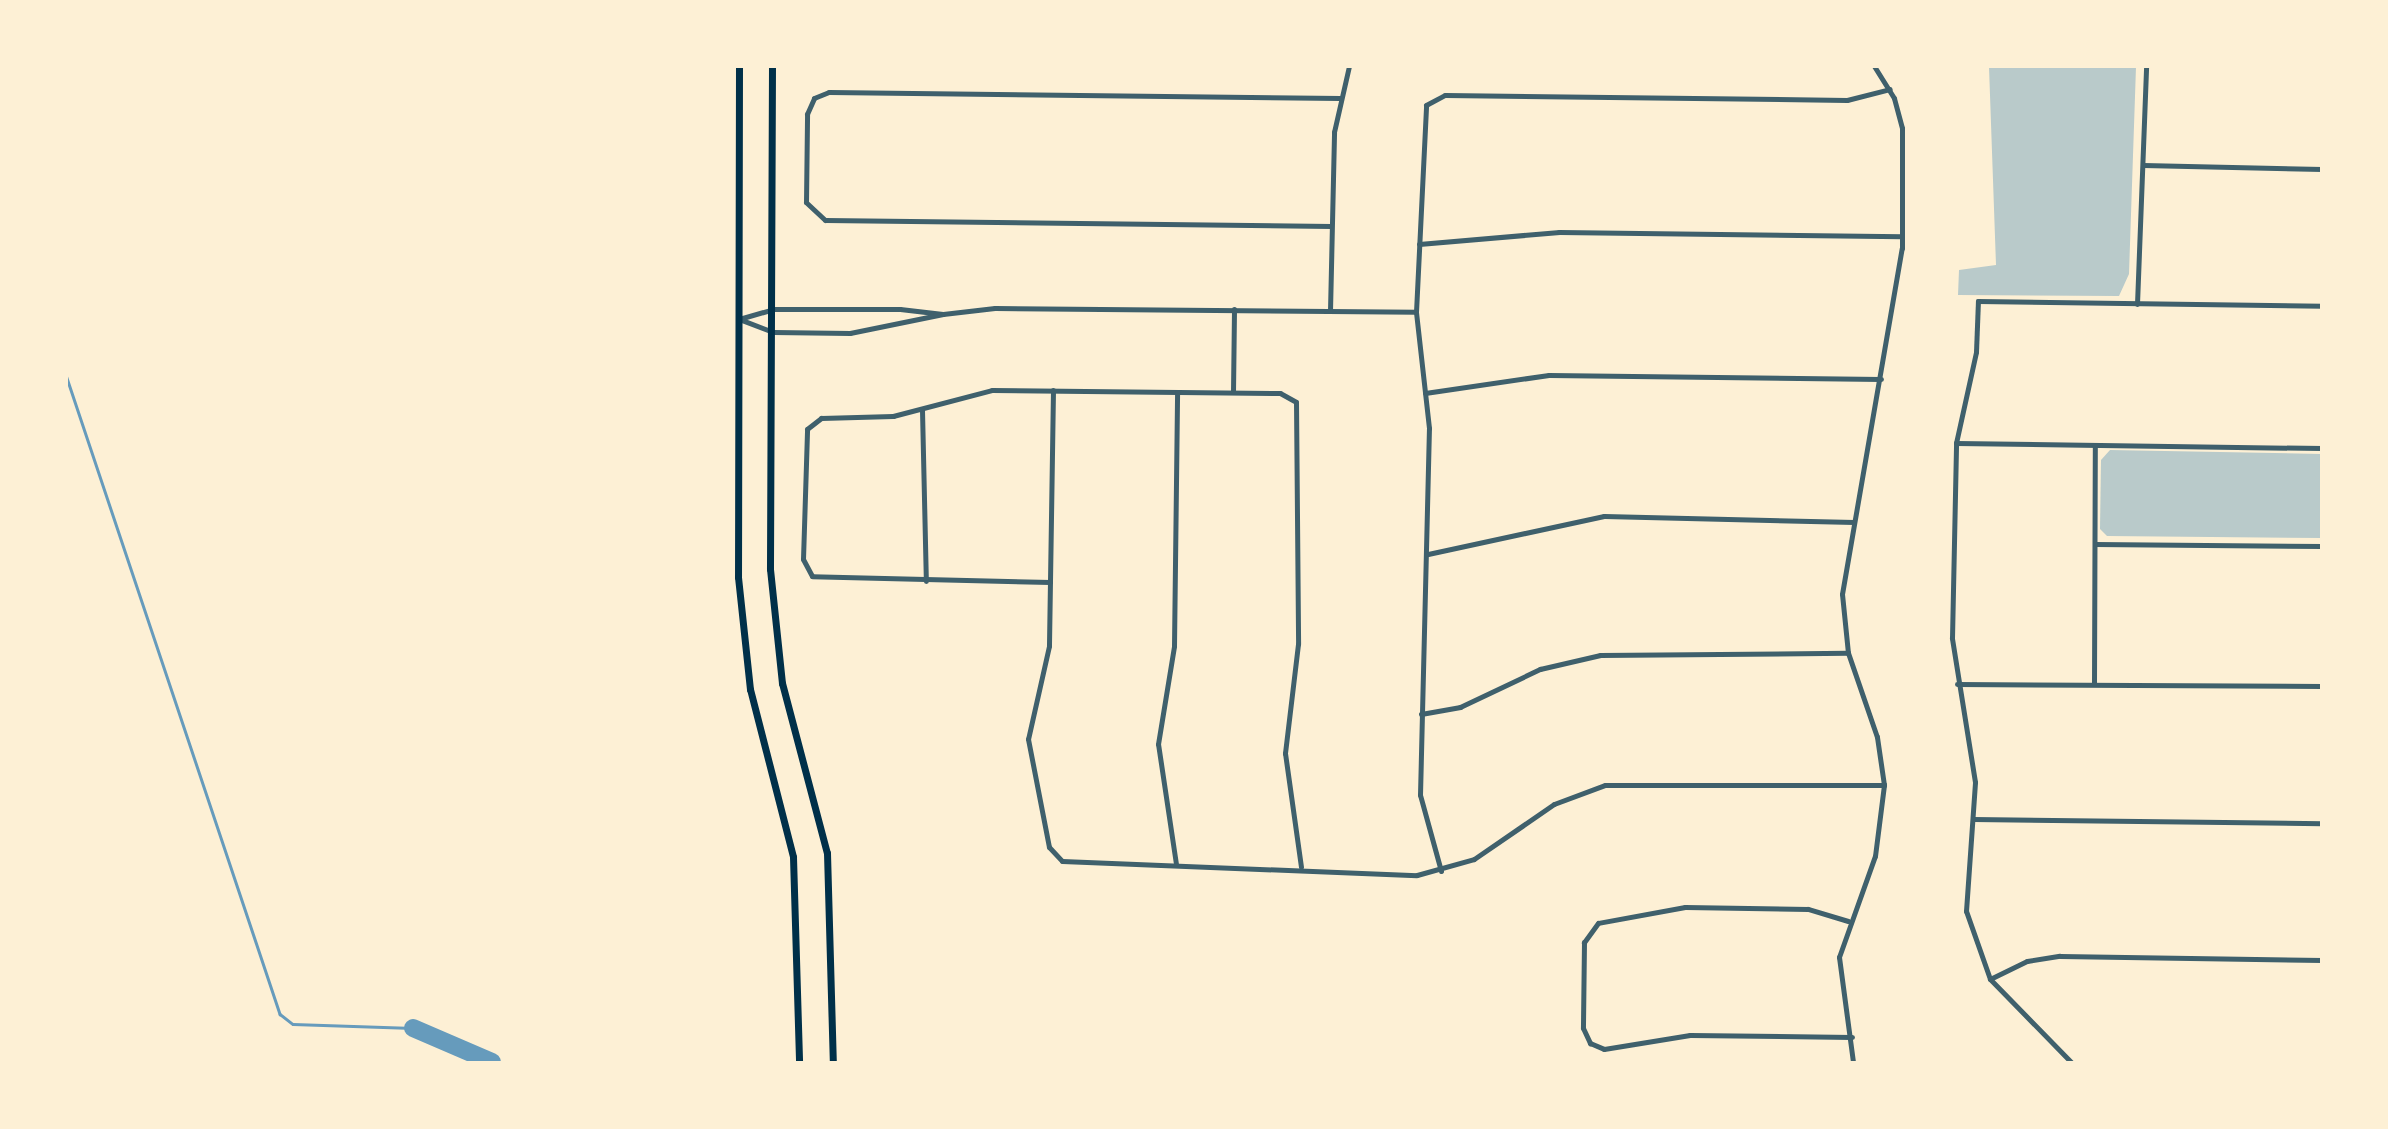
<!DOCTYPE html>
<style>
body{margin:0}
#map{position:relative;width:2388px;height:1129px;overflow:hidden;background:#fdf0d5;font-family:Poppins,sans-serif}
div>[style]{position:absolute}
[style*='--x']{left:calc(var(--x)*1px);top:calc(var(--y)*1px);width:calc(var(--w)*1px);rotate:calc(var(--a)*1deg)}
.green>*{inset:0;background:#b9caca}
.stream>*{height:2.5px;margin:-1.25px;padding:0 1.25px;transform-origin:1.25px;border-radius:1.25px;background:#669bbc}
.river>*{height:18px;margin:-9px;padding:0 9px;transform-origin:9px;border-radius:9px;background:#669bbc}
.minor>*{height:5px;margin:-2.5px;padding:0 2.5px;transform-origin:2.5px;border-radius:2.5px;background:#3f606c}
.secondary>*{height:7px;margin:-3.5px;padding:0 3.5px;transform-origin:3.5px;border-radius:3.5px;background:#003049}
span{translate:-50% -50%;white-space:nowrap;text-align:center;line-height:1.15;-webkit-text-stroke:5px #fdf0d5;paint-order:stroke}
.frame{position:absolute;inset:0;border:68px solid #fdf0d5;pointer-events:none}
</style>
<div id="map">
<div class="green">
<div style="clip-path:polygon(1989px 67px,2136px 67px,2129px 274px,2119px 296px,1958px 295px,1959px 270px,1996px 265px)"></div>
<div style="clip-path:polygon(2110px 450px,2321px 454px,2321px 538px,2107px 536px,2100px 529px,2101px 460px)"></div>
</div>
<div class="stream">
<div style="--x:66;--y:375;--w:674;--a:71.48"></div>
<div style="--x:280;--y:1014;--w:16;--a:38"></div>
<div style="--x:293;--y:1024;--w:120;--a:1.9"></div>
</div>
<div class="river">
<div style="--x:413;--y:1028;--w:86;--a:23.3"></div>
</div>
<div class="minor">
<div style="--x:2143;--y:165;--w:179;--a:1.3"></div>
<div style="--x:1331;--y:226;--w:506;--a:-179.32"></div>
<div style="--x:825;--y:220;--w:26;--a:-137"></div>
<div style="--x:806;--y:202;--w:88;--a:-89.3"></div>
<div style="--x:807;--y:114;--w:17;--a:-66"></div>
<div style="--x:814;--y:98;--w:16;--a:-22"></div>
<div style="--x:829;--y:92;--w:511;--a:0.67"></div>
<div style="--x:1419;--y:244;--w:141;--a:-4.9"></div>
<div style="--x:1559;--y:232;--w:343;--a:0.7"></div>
<div style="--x:2137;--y:304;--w:238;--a:-87.8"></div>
<div style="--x:773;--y:309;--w:127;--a:0"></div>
<div style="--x:900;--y:309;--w:43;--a:6.6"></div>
<div style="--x:943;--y:314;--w:95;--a:168.5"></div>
<div style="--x:850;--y:333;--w:77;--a:-179.3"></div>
<div style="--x:773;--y:332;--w:36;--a:-159"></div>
<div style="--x:739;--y:319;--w:35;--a:-16"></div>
<div style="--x:1330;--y:311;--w:179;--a:-88.7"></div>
<div style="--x:1334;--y:132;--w:68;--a:-77.2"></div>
<div style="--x:943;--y:314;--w:52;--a:-6.6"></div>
<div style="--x:995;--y:308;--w:421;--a:0.5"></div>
<div style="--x:1053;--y:390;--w:256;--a:90.9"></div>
<div style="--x:1049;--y:646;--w:95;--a:102.7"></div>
<div style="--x:1028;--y:739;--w:110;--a:79"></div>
<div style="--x:1049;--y:847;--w:19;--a:47"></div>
<div style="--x:1062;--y:861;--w:355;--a:2.3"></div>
<div style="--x:1417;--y:875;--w:59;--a:-15.7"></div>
<div style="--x:1474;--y:859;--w:97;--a:-34.5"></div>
<div style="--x:1554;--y:804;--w:54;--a:-20.4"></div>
<div style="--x:1605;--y:785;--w:279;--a:0"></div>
<div style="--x:1233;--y:392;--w:83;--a:-89.3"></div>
<div style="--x:1425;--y:393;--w:125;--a:-8.3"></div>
<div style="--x:1549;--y:375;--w:332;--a:0.7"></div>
<div style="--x:922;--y:410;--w:171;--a:88.7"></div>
<div style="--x:1956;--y:443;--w:366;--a:0.8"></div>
<div style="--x:2095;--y:544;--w:227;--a:0.5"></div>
<div style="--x:1428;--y:554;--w:180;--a:-12.2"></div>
<div style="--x:1604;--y:516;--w:250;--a:1.4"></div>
<div style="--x:1050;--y:582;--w:238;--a:-178.6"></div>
<div style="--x:812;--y:576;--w:19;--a:-118"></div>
<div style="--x:803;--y:559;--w:130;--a:-88.2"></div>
<div style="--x:807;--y:429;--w:18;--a:-38"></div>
<div style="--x:821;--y:418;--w:72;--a:-1.6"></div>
<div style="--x:893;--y:416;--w:102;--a:-14.7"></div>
<div style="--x:992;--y:390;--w:288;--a:0.6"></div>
<div style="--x:1280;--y:393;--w:18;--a:29"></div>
<div style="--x:1296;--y:402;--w:242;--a:89.5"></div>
<div style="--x:1298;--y:644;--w:110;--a:96.8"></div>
<div style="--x:1285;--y:753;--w:115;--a:82"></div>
<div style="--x:1957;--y:684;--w:365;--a:0.3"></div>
<div style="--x:2094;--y:684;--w:239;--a:-89.8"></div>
<div style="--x:1421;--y:714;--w:40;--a:-10"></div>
<div style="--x:1460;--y:707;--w:89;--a:-25.4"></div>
<div style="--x:1540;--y:669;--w:62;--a:-13.1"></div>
<div style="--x:1600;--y:655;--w:248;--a:-0.5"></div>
<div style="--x:1973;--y:819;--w:349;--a:0.7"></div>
<div style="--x:1176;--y:864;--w:121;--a:-98.5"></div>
<div style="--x:1158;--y:744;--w:99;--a:-80.7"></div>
<div style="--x:1174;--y:646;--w:254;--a:-89.3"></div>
<div style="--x:1441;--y:871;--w:79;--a:-105.4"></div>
<div style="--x:1420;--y:795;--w:367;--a:-88.6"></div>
<div style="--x:1429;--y:428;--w:117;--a:-96.4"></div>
<div style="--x:1416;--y:312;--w:207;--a:-87.2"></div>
<div style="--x:1426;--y:105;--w:21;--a:-28"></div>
<div style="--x:1445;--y:95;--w:402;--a:0.7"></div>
<div style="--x:1847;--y:100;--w:44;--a:-14.3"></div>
<div style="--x:1848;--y:921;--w:42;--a:-163.3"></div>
<div style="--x:1808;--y:909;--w:123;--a:-179.1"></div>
<div style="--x:1685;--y:907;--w:88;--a:169.6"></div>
<div style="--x:1598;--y:923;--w:24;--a:126"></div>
<div style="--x:1584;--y:942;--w:86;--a:90.7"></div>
<div style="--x:1583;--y:1028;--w:17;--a:65"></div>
<div style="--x:1590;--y:1043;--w:15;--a:23"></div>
<div style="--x:1604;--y:1049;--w:87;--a:-9.2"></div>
<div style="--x:1690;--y:1035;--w:162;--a:0.7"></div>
<div style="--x:1990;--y:979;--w:41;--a:-25.9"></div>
<div style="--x:2027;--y:961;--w:33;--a:-9"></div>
<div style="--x:2060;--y:956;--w:262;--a:0.9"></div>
<div style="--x:1853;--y:1062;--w:106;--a:-97.6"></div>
<div style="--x:1839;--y:957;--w:107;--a:-70.4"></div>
<div style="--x:1875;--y:856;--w:72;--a:-82.8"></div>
<div style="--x:1884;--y:785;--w:49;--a:-98.3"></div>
<div style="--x:1877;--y:737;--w:89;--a:-109"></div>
<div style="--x:1848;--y:653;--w:59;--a:-95.8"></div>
<div style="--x:1842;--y:594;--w:351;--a:-80.2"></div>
<div style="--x:1902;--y:248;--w:120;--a:-90"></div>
<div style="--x:1902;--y:128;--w:31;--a:-105"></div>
<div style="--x:1894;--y:98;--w:38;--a:-122"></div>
<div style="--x:2071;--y:1062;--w:116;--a:-134.3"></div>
<div style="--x:1990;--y:979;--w:72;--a:-109.4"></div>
<div style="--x:1966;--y:911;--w:129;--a:-86"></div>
<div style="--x:1975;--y:782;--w:146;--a:-99.1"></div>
<div style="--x:1952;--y:638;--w:195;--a:-88.8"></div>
<div style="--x:1956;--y:443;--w:93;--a:-77.6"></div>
<div style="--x:1976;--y:352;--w:51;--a:-87.8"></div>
<div style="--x:1978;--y:301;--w:344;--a:0.8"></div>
</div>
<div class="secondary">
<div style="--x:739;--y:66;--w:511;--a:90.11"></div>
<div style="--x:738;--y:577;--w:113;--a:83.9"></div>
<div style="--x:750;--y:689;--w:173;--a:75.6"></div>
<div style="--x:793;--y:857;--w:205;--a:88.3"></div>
<div style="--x:772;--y:66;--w:503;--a:90.23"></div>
<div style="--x:770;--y:569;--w:115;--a:84"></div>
<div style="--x:782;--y:683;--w:176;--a:75.2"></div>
<div style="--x:827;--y:853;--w:209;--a:88.4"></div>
</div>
<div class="frame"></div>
</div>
